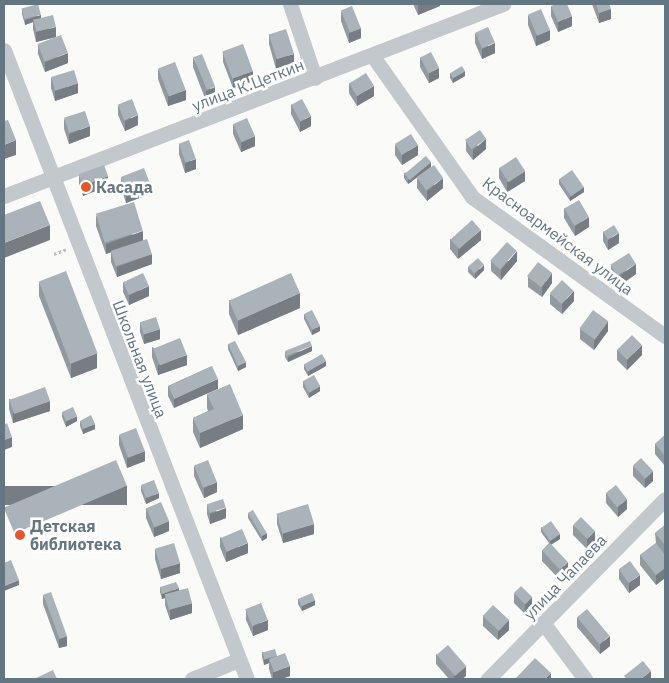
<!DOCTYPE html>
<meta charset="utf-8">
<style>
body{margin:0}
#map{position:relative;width:669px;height:683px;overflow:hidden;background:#fafaf8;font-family:"IBM Plex Sans",sans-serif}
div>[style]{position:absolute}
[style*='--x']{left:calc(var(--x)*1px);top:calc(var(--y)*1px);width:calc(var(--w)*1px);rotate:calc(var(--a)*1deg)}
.path>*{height:2.5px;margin-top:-1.25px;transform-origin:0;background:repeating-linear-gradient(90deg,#bbbfc2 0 2.5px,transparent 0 5px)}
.minor>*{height:15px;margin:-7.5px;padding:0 7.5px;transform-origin:7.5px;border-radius:7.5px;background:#c3c8cc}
.wall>*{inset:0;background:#929a9f}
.shaded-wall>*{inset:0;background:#777d82;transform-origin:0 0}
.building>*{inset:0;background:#aab3b9;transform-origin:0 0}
.dots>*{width:14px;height:14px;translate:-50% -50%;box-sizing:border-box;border:2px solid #fff;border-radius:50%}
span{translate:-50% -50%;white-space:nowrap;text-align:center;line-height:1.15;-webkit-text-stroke:5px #fff;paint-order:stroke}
.street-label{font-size:16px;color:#657683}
.poi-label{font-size:16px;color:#657683;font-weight:700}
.left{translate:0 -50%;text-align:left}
.frame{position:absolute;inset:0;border:5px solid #657683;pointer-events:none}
</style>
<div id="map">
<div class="path">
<div style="--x:54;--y:254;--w:14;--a:-21"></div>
</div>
<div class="minor">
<div style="--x:290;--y:4;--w:78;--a:71.3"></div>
<div style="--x:4;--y:50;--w:674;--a:68.88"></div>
<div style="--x:372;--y:55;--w:174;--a:54.8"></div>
<div style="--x:472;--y:197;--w:238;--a:35.8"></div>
<div style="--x:4;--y:196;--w:535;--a:-21.05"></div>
<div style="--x:544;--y:624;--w:69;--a:53.3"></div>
<div style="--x:192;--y:679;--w:50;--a:-22.4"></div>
<div style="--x:488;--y:679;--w:252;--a:-45.5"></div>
</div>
<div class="wall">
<div style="clip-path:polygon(413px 4px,440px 4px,440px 6px,418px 15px)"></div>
<div style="clip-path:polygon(592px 4px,609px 4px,611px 19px,599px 23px)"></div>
<div style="clip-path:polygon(551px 6px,572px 26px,558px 32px,551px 16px)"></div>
<div style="clip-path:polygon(22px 9px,41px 18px,56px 37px,36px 42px,33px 29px,33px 22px,25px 25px,22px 14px)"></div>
<div style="clip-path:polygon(341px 11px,361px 38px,349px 43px,341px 21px)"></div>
<div style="clip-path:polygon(528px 15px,550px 40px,536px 46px,528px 25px)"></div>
<div style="clip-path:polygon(475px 33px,495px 53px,482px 59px,475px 43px)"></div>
<div style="clip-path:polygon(269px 34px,294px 64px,276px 69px,269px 44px)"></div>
<div style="clip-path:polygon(38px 44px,68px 63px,45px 72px,38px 54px)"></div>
<div style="clip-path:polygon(223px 52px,253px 81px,233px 88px,223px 62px)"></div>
<div style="clip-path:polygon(193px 57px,215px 97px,206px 101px,193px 67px)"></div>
<div style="clip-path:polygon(420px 57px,439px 78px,429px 83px,420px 67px)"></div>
<div style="clip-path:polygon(158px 69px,186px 100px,168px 106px,158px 79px)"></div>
<div style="clip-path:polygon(450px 73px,465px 76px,453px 83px,450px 78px)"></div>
<div style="clip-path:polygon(51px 78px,78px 93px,55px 101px,51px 88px)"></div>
<div style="clip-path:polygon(349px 83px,374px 96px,357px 106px,349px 93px)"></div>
<div style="clip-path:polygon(291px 104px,311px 126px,300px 132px,291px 114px)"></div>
<div style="clip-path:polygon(118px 105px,138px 125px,125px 131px,118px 115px)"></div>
<div style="clip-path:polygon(64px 119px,90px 136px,69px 144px,64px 129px)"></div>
<div style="clip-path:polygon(233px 124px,255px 146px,241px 152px,233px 134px)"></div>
<div style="clip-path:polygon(466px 141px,486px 149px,473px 160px,466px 151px)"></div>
<div style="clip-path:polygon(179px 144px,196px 169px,185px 173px,179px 154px)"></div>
<div style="clip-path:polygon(395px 145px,418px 155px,402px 165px,395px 155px)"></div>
<div style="clip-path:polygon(431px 167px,408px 184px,404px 178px,404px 173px)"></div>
<div style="clip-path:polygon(499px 168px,525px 181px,507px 192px,499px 178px)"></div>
<div style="clip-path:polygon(79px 174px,108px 186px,83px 196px,79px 184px)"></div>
<div style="clip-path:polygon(121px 177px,150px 194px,126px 203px,121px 187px)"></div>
<div style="clip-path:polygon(417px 178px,443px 188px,427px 201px,417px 188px)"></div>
<div style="clip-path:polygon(559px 179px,584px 192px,570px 201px,559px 184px)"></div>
<div style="clip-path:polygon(564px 208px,589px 227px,575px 236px,564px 218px)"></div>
<div style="clip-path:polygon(96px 216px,143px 240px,152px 264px,117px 277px,111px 262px,111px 252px,106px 254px,96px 226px)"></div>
<div style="clip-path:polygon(603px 231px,619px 243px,608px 250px,603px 241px)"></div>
<div style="clip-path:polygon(450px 239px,481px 240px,458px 259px,450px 249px)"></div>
<div style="clip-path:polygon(491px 261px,517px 261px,501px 280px,491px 271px)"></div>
<div style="clip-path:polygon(611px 265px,636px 274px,619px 286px,611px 275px)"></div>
<div style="clip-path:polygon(468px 267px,484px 270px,475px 279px,468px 272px)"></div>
<div style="clip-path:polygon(528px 277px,552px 283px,542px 297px,528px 287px)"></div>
<div style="clip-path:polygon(39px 282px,97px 368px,71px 378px,39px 296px)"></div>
<div style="clip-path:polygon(123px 282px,149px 296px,129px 305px,123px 292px)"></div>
<div style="clip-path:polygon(550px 294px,574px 301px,562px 314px,550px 304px)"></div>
<div style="clip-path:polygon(229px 300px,300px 308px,238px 335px,229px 314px)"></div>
<div style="clip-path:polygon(304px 314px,320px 331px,312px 335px,304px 319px)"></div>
<div style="clip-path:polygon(140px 322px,160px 339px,144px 344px,140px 332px)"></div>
<div style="clip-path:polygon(580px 329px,608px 331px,594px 350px,580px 339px)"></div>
<div style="clip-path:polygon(228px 344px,246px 367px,238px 371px,228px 349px)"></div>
<div style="clip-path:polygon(152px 347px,187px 365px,158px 375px,152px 357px)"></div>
<div style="clip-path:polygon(617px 350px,642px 355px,627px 370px,617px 360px)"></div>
<div style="clip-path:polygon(312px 351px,288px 362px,285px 357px,285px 352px)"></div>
<div style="clip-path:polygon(304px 364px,326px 366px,308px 376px,304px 369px)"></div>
<div style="clip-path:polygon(212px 366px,174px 408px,168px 396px,168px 386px)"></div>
<div style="clip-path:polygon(303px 382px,320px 391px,309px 398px,303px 387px)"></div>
<div style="clip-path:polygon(207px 394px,243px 429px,200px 448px,193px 432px,193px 418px,208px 411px,207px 408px)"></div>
<div style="clip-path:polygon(9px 399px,50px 411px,13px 423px,9px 409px)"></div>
<div style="clip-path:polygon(62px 412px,77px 421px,66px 427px,62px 417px)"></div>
<div style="clip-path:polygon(80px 421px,95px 429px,83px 434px,80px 426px)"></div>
<div style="clip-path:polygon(119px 435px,145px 461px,127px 468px,119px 445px)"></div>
<div style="clip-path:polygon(665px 435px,665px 466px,655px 454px,655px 444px)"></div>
<div style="clip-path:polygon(194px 466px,217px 492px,204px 498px,194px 476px)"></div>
<div style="clip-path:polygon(633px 466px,653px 481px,645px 488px,633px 476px)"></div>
<div style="clip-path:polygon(141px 486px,159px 498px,146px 504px,141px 491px)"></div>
<div style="clip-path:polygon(606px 493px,627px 509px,618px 517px,606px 503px)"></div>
<div style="clip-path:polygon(207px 505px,226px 518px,210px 524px,207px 514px)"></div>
<div style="clip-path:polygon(146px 508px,169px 531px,154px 537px,146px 518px)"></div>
<div style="clip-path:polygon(248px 513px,267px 538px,262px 541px,248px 518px)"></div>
<div style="clip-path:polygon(277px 514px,314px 534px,283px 543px,277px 524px)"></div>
<div style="clip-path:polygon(573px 525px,595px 541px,587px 549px,573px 535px)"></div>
<div style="clip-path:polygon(665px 525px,665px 578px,656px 585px,640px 565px,640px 555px,656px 543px,655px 533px)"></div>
<div style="clip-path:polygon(541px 527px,560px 539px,551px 545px,568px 572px,560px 580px,542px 561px,542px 551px,549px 543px,541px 532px)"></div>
<div style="clip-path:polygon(220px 537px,248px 553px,226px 562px,220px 547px)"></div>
<div style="clip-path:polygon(155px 549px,180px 573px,161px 579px,155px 559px)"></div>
<div style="clip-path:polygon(619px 569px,640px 585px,629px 593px,619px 579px)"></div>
<div style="clip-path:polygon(160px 587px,179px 591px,192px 613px,170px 620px,165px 605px,165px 598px,162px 599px,160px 592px)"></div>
<div style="clip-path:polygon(514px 593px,532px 607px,525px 614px,514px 603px)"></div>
<div style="clip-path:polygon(43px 594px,67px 646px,59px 648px,43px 604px)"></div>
<div style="clip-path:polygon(298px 599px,315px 605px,302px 611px,298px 604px)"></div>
<div style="clip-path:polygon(246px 610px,268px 630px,253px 636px,246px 620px)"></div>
<div style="clip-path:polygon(483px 616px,509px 630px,498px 640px,483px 626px)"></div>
<div style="clip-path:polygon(577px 617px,610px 646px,600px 654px,577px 627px)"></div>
<div style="clip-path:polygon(262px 652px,277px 656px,290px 676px,281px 679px,272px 679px,269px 669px,269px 663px,264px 665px,262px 657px)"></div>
<div style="clip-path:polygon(436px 654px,466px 676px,462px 679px,449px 679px,436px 664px)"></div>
</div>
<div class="shaded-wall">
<div style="clip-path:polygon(421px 4px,440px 4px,440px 6px,418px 15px,418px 5px)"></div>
<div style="clip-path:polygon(611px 9px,611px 19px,599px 23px,599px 13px)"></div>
<div style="clip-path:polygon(41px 15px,41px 20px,33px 19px,33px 22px,25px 25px,25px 20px)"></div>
<div style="clip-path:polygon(572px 16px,572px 26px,558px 32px,558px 22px)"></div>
<div style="clip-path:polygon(56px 27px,56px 37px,36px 42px,36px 32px)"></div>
<div style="clip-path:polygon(361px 28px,361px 38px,349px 43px,349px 33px)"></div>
<div style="clip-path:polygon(550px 30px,550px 40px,536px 46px,536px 36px)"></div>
<div style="clip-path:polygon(495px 43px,495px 53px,482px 59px,482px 49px)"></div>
<div style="clip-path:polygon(68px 53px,68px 63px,45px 72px,45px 62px)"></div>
<div style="clip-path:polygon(294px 54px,294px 64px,276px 69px,276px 59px)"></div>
<div style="clip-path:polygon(439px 68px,439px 78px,429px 83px,429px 73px)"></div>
<div style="clip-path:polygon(253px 71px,253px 81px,233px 88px,233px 78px)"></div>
<div style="clip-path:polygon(465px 71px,465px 76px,453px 83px,453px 78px)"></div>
<div style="clip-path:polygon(78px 83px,78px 93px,55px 101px,55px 91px)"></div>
<div style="clip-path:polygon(374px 86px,374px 96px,357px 106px,357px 96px)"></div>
<div style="clip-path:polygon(215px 87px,215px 97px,206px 101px,206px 91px)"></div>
<div style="clip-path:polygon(186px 90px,186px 100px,168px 106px,168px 96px)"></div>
<div style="clip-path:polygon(138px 115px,138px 125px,125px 131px,125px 121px)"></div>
<div style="clip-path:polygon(311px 116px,311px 126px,300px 132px,300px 122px)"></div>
<div style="clip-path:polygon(90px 126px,90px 136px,69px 144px,69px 134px)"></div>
<div style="clip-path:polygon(255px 136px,255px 146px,241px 152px,241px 142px)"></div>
<div style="clip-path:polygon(486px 139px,486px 149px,473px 160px,473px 150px)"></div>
<div style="clip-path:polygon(16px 140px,16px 155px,4px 159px,4px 145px)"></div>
<div style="clip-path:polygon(418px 145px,418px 155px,402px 165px,402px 155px)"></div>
<div style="clip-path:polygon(196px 159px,196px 169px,185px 173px,185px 163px)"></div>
<div style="clip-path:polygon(431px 162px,431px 167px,408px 184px,408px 179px)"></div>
<div style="clip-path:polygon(525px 171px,525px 181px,507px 192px,507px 182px)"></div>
<div style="clip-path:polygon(108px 176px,108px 186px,83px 196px,83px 186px)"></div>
<div style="clip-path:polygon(443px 178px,443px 188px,427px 201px,427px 191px)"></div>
<div style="clip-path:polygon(150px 184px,150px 194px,126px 203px,126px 193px)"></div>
<div style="clip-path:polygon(584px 187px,584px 192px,570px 201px,570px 196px)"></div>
<div style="clip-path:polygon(589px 217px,589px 227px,575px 236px,575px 226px)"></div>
<div style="clip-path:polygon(50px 225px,50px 240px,4px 258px,4px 243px)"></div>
<div style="clip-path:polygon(481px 230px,481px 240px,458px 259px,458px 249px)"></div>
<div style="clip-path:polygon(143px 231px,143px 241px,106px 254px,106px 244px)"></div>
<div style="clip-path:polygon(619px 233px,619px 243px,608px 250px,608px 240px)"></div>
<div style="clip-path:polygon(517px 251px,517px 261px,501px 280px,501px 270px)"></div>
<div style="clip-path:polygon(152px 254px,152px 264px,117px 277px,117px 267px)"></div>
<div style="clip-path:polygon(636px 264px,636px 274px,619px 286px,619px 276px)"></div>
<div style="clip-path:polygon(484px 265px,484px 270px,475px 279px,475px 274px)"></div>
<div style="clip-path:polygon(552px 273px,552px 283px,542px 297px,542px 287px)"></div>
<div style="clip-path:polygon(149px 286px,149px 296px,129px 305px,129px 295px)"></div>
<div style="clip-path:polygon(574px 291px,574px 301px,562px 314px,562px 304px)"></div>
<div style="clip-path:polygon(300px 293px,300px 308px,238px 335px,238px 320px)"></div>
<div style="clip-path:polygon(608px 321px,608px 331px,594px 350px,594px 340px)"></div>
<div style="clip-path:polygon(320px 326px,320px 331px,312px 335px,312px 330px)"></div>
<div style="clip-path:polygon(160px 329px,160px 339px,144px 344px,144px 334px)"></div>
<div style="clip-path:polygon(642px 345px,642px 355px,627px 370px,627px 360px)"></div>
<div style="clip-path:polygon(312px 346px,312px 351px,288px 362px,288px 357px)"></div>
<div style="clip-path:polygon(97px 353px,97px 368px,71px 378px,71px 364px)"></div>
<div style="clip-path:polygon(187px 355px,187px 365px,158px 375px,158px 365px)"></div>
<div style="clip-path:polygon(326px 361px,326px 366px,308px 376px,308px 371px)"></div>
<div style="clip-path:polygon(246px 362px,246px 367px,238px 371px,238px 366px)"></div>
<div style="clip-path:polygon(218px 379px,218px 389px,174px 408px,174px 398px)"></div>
<div style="clip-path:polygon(320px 386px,320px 391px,309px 398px,309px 393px)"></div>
<div style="clip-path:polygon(50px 401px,50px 411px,13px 423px,13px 413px)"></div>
<div style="clip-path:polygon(243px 415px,243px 429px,200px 448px,200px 433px)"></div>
<div style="clip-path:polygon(77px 416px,77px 421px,66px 427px,66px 422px)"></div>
<div style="clip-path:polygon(95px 424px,95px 429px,83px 434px,83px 429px)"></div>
<div style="clip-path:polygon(12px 437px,12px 447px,4px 450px,4px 440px)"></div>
<div style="clip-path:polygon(145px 451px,145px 461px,127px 468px,127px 458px)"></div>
<div style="clip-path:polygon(653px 471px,653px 481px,645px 488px,645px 478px)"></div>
<div style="clip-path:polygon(217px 482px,217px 492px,204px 498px,204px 488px)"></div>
<div style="left:127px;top:486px;width:19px;height:134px;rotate:90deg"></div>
<div style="clip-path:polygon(159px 493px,159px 498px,146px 504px,146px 498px)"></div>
<div style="clip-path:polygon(627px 499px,627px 509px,618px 517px,618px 507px)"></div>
<div style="clip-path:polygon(226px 508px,226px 518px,210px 524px,210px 514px)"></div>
<div style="clip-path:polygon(169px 521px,169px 531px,154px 537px,154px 527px)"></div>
<div style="clip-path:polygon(314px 524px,314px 534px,283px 543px,283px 533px)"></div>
<div style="clip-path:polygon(595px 531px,595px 541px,587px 549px,587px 539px)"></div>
<div style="clip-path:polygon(267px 533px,267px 538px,262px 541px,262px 536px)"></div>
<div style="clip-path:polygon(560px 534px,560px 539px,550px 545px,550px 540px)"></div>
<div style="clip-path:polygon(248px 543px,248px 553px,226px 562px,226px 552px)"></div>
<div style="clip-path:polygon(568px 562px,568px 572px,560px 580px,560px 570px)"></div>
<div style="clip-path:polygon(180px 563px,180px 573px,161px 579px,161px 569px)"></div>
<div style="clip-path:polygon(665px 568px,665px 578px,656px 585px,656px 575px)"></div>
<div style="clip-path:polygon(640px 575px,640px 585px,629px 593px,629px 583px)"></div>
<div style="clip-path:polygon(19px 580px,19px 585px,4px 591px,4px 586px)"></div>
<div style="clip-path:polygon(179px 588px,179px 593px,165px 595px,165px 598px,162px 599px,162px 594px)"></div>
<div style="clip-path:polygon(532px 597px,532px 607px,525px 614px,525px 604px)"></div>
<div style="clip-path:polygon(315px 600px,315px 605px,302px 611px,302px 606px)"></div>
<div style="clip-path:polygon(192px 603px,192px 613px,170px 620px,170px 610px)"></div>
<div style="clip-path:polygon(268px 620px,268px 630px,253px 636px,253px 626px)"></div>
<div style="clip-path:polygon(509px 620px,509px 630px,498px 640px,498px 630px)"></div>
<div style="clip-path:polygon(67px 636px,67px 646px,59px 648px,59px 638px)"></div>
<div style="clip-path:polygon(610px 636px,610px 646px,600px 654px,600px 644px)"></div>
<div style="clip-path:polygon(277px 656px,269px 659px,269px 663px,264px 665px,264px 660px)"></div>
<div style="clip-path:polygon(290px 666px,290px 676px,281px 679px,273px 679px,273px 672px)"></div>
<div style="clip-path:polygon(466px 666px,466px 676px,462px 679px,454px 679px,454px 676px)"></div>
<div style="clip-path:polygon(651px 671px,651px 679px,641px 679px)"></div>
<div style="clip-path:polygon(551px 673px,551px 679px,545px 679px)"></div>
</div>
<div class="building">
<div style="left:38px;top:4px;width:11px;height:17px;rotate:75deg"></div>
<div style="clip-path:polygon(556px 4px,567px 4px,572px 16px,558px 22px,551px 6px)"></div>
<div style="clip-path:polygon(596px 4px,609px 4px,611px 9px,599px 13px)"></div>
<div style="left:352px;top:6px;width:24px;height:12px;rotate:68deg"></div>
<div style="left:541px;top:9px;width:23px;height:14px;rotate:67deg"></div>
<div style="left:53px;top:15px;width:12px;height:20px;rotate:76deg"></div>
<div style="left:488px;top:27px;width:17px;height:14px;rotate:66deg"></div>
<div style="left:286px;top:29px;width:26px;height:18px;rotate:72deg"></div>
<div style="left:61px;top:35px;width:19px;height:25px;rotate:69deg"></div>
<div style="left:243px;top:44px;width:29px;height:22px;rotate:70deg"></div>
<div style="left:431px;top:52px;width:18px;height:12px;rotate:63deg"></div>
<div style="left:202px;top:54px;width:35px;height:9px;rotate:68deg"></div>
<div style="left:175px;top:62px;width:30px;height:18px;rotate:69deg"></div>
<div style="left:462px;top:66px;width:6px;height:14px;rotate:59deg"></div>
<div style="left:74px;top:70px;width:14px;height:24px;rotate:73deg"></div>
<div style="left:366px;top:73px;width:15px;height:20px;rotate:58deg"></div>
<div style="left:132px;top:99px;width:17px;height:15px;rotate:69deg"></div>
<div style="left:302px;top:99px;width:19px;height:12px;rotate:62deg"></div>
<div style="left:85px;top:111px;width:16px;height:22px;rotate:72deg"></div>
<div style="left:247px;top:118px;width:20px;height:15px;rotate:66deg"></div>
<div style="clip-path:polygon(8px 120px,16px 140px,4px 145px,4px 121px)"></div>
<div style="left:480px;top:130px;width:11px;height:18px;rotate:56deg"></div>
<div style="left:411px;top:134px;width:13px;height:19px;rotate:58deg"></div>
<div style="left:189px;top:140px;width:20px;height:11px;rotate:70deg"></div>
<div style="left:426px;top:156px;width:8px;height:28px;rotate:50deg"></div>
<div style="left:516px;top:157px;width:17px;height:20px;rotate:57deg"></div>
<div style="left:104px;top:165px;width:12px;height:27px;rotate:70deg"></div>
<div style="left:434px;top:165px;width:16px;height:21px;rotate:55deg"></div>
<div style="left:144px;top:168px;width:17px;height:25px;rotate:69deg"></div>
<div style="left:572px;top:170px;width:21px;height:16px;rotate:55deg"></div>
<div style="left:579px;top:200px;width:20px;height:17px;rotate:60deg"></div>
<div style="clip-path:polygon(40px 201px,50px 225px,4px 243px,4px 215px)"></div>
<div style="left:134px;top:202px;width:30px;height:40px;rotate:73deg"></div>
<div style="left:472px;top:220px;width:13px;height:29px;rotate:48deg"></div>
<div style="left:614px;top:225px;width:9px;height:13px;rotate:58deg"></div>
<div style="left:147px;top:239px;width:16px;height:38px;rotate:72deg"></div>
<div style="left:507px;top:242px;width:13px;height:25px;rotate:42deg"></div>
<div style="left:629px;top:253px;width:13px;height:22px;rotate:58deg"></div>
<div style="left:478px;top:258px;width:9px;height:13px;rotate:49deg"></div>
<div style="left:538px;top:262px;width:18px;height:18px;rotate:38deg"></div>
<div style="left:66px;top:271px;width:88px;height:29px;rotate:69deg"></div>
<div style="left:143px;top:273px;width:14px;height:22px;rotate:65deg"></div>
<div style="left:291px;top:273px;width:22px;height:68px;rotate:66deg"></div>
<div style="left:562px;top:280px;width:16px;height:18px;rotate:43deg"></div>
<div style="left:312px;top:310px;width:18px;height:9px;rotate:63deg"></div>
<div style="left:593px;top:310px;width:19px;height:23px;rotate:36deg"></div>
<div style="left:156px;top:317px;width:13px;height:17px;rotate:72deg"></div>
<div style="left:632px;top:335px;width:14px;height:21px;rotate:45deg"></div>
<div style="left:180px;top:338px;width:18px;height:29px;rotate:68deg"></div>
<div style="clip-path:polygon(235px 341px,246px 362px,238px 366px,228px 344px)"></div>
<div style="left:310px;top:341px;width:5px;height:27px;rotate:68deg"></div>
<div style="left:322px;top:354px;width:8px;height:21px;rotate:60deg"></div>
<div style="left:212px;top:366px;width:14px;height:48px;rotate:65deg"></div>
<div style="left:314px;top:375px;width:13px;height:13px;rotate:61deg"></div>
<div style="clip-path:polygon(230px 384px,243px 415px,200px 433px,193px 418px,214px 409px,207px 394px)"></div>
<div style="left:45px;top:387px;width:15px;height:38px;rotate:70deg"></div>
<div style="left:73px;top:407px;width:10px;height:12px;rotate:66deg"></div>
<div style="clip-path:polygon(91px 415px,95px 424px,83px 429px,80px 421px)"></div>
<div style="clip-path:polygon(7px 423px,12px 437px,4px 440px,4px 425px)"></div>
<div style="left:136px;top:428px;width:25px;height:18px;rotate:69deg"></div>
<div style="clip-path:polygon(665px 435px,665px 456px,655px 444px)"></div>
<div style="left:641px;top:458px;width:18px;height:11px;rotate:47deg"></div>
<div style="left:116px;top:460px;width:28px;height:122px;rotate:67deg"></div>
<div style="left:208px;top:460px;width:24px;height:15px;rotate:68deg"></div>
<div style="left:154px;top:480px;width:14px;height:14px;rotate:69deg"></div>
<div style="left:616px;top:485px;width:18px;height:13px;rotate:52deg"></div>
<div style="left:223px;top:499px;width:9px;height:17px;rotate:72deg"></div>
<div style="left:161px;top:502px;width:21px;height:16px;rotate:67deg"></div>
<div style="left:308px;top:504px;width:21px;height:33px;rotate:73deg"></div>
<div style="left:253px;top:510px;width:27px;height:6px;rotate:59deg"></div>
<div style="left:581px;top:517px;width:20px;height:11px;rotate:45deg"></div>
<div style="left:551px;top:521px;width:16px;height:12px;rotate:55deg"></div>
<div style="clip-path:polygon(665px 525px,665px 545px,655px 533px)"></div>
<div style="left:242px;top:529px;width:15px;height:23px;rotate:67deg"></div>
<div style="left:174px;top:543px;width:21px;height:20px;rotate:73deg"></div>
<div style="left:550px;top:543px;width:26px;height:11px;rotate:47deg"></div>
<div style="clip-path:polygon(656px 543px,665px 555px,665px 568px,656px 575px,640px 555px)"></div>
<div style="clip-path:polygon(11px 560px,19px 580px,4px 586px,4px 563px)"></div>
<div style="left:630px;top:561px;width:17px;height:14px;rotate:54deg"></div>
<div style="clip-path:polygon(176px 582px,179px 588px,162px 594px,160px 587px)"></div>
<div style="left:521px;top:586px;width:16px;height:10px;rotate:45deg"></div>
<div style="left:188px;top:588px;width:16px;height:24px;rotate:75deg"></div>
<div style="left:51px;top:592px;width:47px;height:8px;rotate:70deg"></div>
<div style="left:312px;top:593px;width:8px;height:15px;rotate:67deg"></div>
<div style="left:261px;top:603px;width:18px;height:17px;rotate:68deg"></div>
<div style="left:493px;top:605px;width:22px;height:15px;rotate:43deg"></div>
<div style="left:587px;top:609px;width:35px;height:13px;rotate:50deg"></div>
<div style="left:448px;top:645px;width:28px;height:15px;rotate:49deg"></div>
<div style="left:275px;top:649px;width:7px;height:13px;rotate:74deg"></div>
<div style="left:285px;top:653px;width:14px;height:17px;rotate:69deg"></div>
<div style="clip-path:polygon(535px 658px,551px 673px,545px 679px,518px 679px,516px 678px)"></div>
<div style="clip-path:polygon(643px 661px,651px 671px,641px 679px,627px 679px,624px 676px)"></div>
<div style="clip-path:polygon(53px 670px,57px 679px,34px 679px)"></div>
</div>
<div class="dots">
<div style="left:86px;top:187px;background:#e4572e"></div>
<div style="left:20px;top:535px;background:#e4572e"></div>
</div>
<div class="street-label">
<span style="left:248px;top:85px;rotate:-21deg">улица К.Цеткин</span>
<span style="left:558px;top:236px;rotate:37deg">Красноармейская улица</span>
<span style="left:140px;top:359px;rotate:69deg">Школьная улица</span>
<span style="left:565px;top:577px;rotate:-46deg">улица Чапаева</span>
</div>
<div class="poi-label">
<span class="left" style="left:96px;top:187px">Касада</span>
<span class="left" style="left:30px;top:535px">Детская<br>библиотека</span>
</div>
<div class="frame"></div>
</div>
